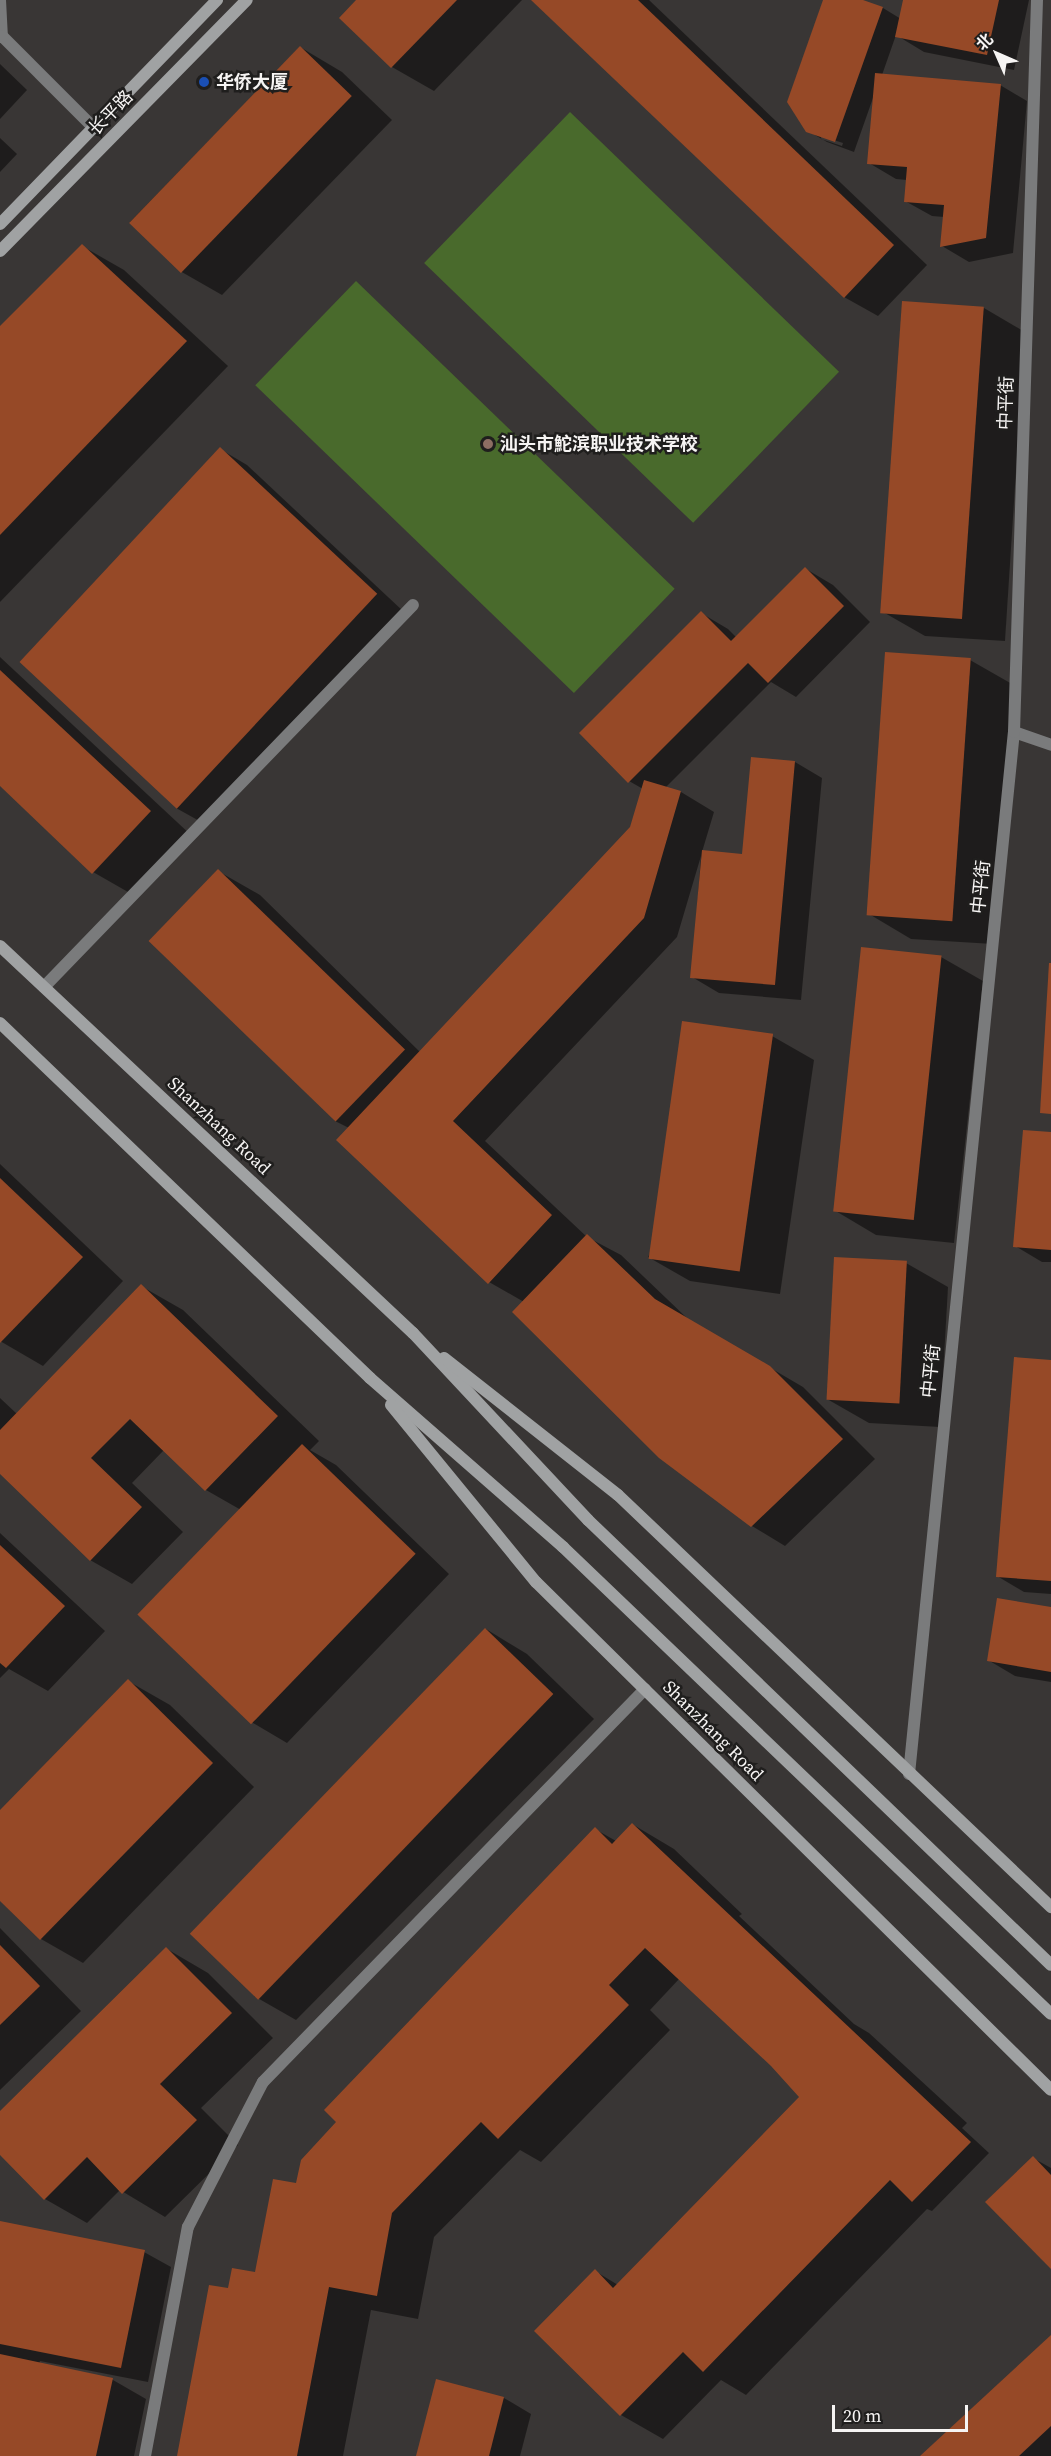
<!DOCTYPE html>
<meta charset="utf-8">
<style>
body{margin:0}
#map{position:relative;width:1051px;height:2456px;overflow:hidden;background:#393635;font-family:"Source Serif 4","Noto Sans SC",serif}
div>[style]{position:absolute}
[style*='--x']{left:calc(var(--x)*1px);top:calc(var(--y)*1px);width:calc(var(--w)*1px);rotate:calc(var(--a)*1deg)}
.green>*{inset:0;background:#496a2c;transform-origin:0 0}
.shadow>*{inset:0;background:#0007}
.building>*{inset:0;background:#964927;transform-origin:0 0}
.lane>*{height:12px;margin:-6px;padding:0 6px;transform-origin:6px;border-radius:6px;background:#7a7b7c}
.street>*{height:12px;margin:-6px;padding:0 6px;transform-origin:6px;border-radius:6px;background:#7a7b7c}
.secondary>*{height:12px;margin:-6px;padding:0 6px;transform-origin:6px;border-radius:6px;background:#a0a2a3}
.dots>*{width:16px;height:16px;translate:-50% -50%;box-sizing:border-box;border:3px solid #1f1e1d;border-radius:50%}
span{translate:-50% -50%;white-space:nowrap;text-align:center;line-height:1.15;-webkit-text-stroke:5px #1f1e1d;paint-order:stroke}
.poi-label{font-size:18px;color:#f6f4f3;font-weight:700}
.left{translate:0 -50%;text-align:left}
.street-label{font-size:18px;color:#f6f4f3}
.north{position:absolute;left:967px;top:24px;width:60px;height:60px;-webkit-text-stroke:4px #1f1e1d;paint-order:stroke;rotate:315deg;font-size:16px;font-weight:700;line-height:24px;text-align:center;color:#f6f4f3}
.north::after{content:'';display:block;margin:auto;width:21px;height:27px;background:#f6f4f3;clip-path:polygon(50% 0,100% 100%,50% 72%,0 100%)}
.scale{position:absolute;left:832px;top:2405px;width:136px;height:27px;box-sizing:border-box;border:3px solid #f6f4f3;border-top:0;padding-left:8px;font-size:18px;line-height:21px;white-space:nowrap;color:#f6f4f3;-webkit-text-stroke:4px #1f1e1d;paint-order:stroke}
</style>
<div id="map">
<div class="green">
<div style="left:570px;top:112px;width:374px;height:210px;rotate:44deg"></div>
<div style="left:356px;top:281px;width:443px;height:145px;rotate:44deg"></div>
</div>
<div class="shadow">
<div style="clip-path:polygon(359px 0,522px 0,434px 91px,392px 67px)"></div>
<div style="clip-path:polygon(533px 0,649px 0,927px 265px,878px 316px,844px 297px)"></div>
<div style="clip-path:polygon(evenodd,825px 0,858px 0,883px 8px,901px 19px,905px 0,1029px 0,1014px 70px,924px 52px,896px 35px,882px 75px,1000px 85px,1027px 101px,1013px 253px,969px 262px,942px 246px,944px 217px,932px 216px,905px 201px,907px 180px,896px 179px,869px 163px,873px 98px,854px 152px,827px 142px,808px 131px,825px 0,821px 136px,843px 143px,842px 146px,821px 139px,821px 136px)"></div>
<div style="clip-path:polygon(300px 47px,342px 72px,392px 120px,222px 295px,180px 271px,130px 222px)"></div>
<div style="clip-path:polygon(0 64px,27px 90px,0 119px)"></div>
<div style="clip-path:polygon(0 138px,17px 154px,0 172px)"></div>
<div style="clip-path:polygon(82px 246px,124px 270px,228px 366px,0 602px,0 328px)"></div>
<div style="clip-path:polygon(984px 308px,1025px 332px,1005px 641px,925px 636px,883px 612px)"></div>
<div style="clip-path:polygon(220px 449px,247px 465px,403px 611px,203px 823px,176px 808px)"></div>
<div style="clip-path:polygon(806px 569px,833px 585px,870px 622px,796px 697px,771px 682px,665px 788px,681px 792px,714px 812px,702px 852px,743px 855px,795px 762px,822px 778px,801px 1000px,719px 993px,692px 977px,701px 856px,677px 937px,485px 1141px,587px 1237px,621px 1255px,689px 1320px,803px 1387px,875px 1459px,785px 1546px,752px 1526px,524px 1302px,489px 1282px,349px 1128px,335px 1121px,218px 871px,260px 895px,420px 1052px,632px 828px,643px 789px,629px 781px,701px 613px,728px 629px,737px 638px)"></div>
<div style="clip-path:polygon(0 657px,192px 836px,135px 896px,93px 872px,0 784px)"></div>
<div style="clip-path:polygon(970px 660px,1012px 684px,993px 944px,911px 939px,869px 914px)"></div>
<div style="clip-path:polygon(941px 957px,983px 981px,954px 1243px,876px 1235px,834px 1210px)"></div>
<div style="clip-path:polygon(772px 1036px,814px 1060px,780px 1294px,690px 1281px,648px 1257px)"></div>
<div style="clip-path:polygon(1051px 1134px,1051px 1262px,1042px 1262px,1015px 1246px)"></div>
<div style="clip-path:polygon(0 1164px,123px 1281px,43px 1366px,0 1341px)"></div>
<div style="clip-path:polygon(906px 1263px,948px 1287px,940px 1427px,869px 1423px,827px 1399px)"></div>
<div style="clip-path:polygon(141px 1286px,183px 1310px,319px 1441px,310px 1450px,336px 1465px,449px 1574px,287px 1743px,253px 1723px,140px 1615px,241px 1510px,206px 1490px,164px 1450px,132px 1483px,183px 1532px,132px 1584px,90px 1560px,0 1472px,0 1398px,17px 1414px)"></div>
<div style="clip-path:polygon(1051px 1361px,1051px 1594px,1024px 1592px,997px 1576px)"></div>
<div style="clip-path:polygon(0 1533px,105px 1631px,48px 1691px,9px 1669px,0 1678px)"></div>
<div style="clip-path:polygon(1051px 1608px,1051px 1682px,1015px 1676px,988px 1660px)"></div>
<div style="clip-path:polygon(486px 1629px,527px 1654px,594px 1719px,296px 2020px,254px 1996px)"></div>
<div style="clip-path:polygon(128px 1681px,170px 1705px,254px 1787px,83px 1963px,41px 1939px,0 1899px,0 1812px)"></div>
<div style="clip-path:polygon(632px 1824px,674px 1849px,742px 1914px,739px 1916px,854px 2024px,869px 2033px,967px 2123px,962px 2128px,989px 2153px,932px 2211px,927px 2209px,746px 2395px,721px 2380px,663px 2439px,621px 2415px,595px 2271px,618px 2285px,801px 2097px,772px 2065px,680px 1978px,650px 2010px,670px 2030px,541px 2162px,520px 2150px,434px 2237px,418px 2319px,371px 2310px,343px 2456px,178px 2456px,230px 2290px,256px 2274px,297px 2184px,595px 1829px,616px 1841px)"></div>
<div style="clip-path:polygon(0 1928px,81px 2011px,0 2090px)"></div>
<div style="clip-path:polygon(167px 1949px,208px 1973px,273px 2038px,201px 2108px,238px 2145px,165px 2217px,120px 2190px,87px 2223px,45px 2199px,0 2153px,0 2113px)"></div>
<div style="clip-path:polygon(1033px 2158px,1051px 2168px,1051px 2266px)"></div>
<div style="clip-path:polygon(0 2223px,144px 2252px,171px 2267px,148px 2382px,40px 2361px,39px 2364px,113px 2380px,146px 2399px,134px 2456px,0 2456px)"></div>
<div style="clip-path:polygon(1051px 2337px,1051px 2456px,922px 2456px)"></div>
<div style="clip-path:polygon(504px 2398px,531px 2414px,520px 2456px,417px 2456px)"></div>
</div>
<div class="building">
<div style="clip-path:polygon(356px 0,457px 0,391px 68px,339px 18px)"></div>
<div style="clip-path:polygon(531px 0,638px 0,894px 245px,844px 298px)"></div>
<div style="clip-path:polygon(823px 0,863px 0,883px 7px,835px 142px,806px 132px,787px 102px)"></div>
<div style="clip-path:polygon(903px 0,999px 0,987px 55px,895px 37px)"></div>
<div style="left:300px;top:46px;width:72px;height:246px;rotate:44deg"></div>
<div style="clip-path:polygon(875px 73px,1001px 84px,986px 238px,940px 247px,944px 205px,904px 202px,907px 167px,867px 164px)"></div>
<div style="clip-path:polygon(82px 244px,187px 341px,0 535px,0 326px)"></div>
<div style="left:902px;top:301px;width:82px;height:313px;rotate:4deg"></div>
<div style="left:220px;top:447px;width:215px;height:294px;rotate:43deg"></div>
<div style="clip-path:polygon(805px 567px,844px 606px,768px 683px,748px 663px,628px 783px,579px 733px,701px 611px,731px 641px)"></div>
<div style="left:885px;top:652px;width:86px;height:264px;rotate:4deg"></div>
<div style="clip-path:polygon(0 670px,151px 811px,92px 874px,0 786px)"></div>
<div style="clip-path:polygon(751px 757px,795px 761px,775px 985px,690px 978px,702px 850px,742px 854px)"></div>
<div style="clip-path:polygon(644px 780px,681px 791px,644px 918px,453px 1121px,552px 1215px,488px 1284px,336px 1140px,630px 827px)"></div>
<div style="left:218px;top:869px;width:260px;height:100px;rotate:44deg"></div>
<div style="left:861px;top:947px;width:81px;height:266px;rotate:6deg"></div>
<div style="clip-path:polygon(1049px 963px,1051px 963px,1051px 1114px,1040px 1113px)"></div>
<div style="left:682px;top:1021px;width:92px;height:240px;rotate:8deg"></div>
<div style="clip-path:polygon(1023px 1130px,1051px 1132px,1051px 1250px,1013px 1247px)"></div>
<div style="clip-path:polygon(0 1178px,83px 1257px,0 1343px)"></div>
<div style="clip-path:polygon(587px 1234px,655px 1299px,770px 1366px,843px 1439px,751px 1527px,659px 1458px,512px 1312px)"></div>
<div style="left:834px;top:1257px;width:73px;height:143px;rotate:3deg"></div>
<div style="clip-path:polygon(141px 1284px,278px 1416px,205px 1491px,130px 1419px,91px 1458px,142px 1507px,90px 1561px,0 1474px,0 1430px)"></div>
<div style="clip-path:polygon(1014px 1357px,1051px 1360px,1051px 1581px,996px 1577px)"></div>
<div style="left:302px;top:1444px;width:158px;height:237px;rotate:44deg"></div>
<div style="clip-path:polygon(0 1545px,65px 1606px,6px 1668px,0 1663px)"></div>
<div style="clip-path:polygon(997px 1598px,1051px 1607px,1051px 1672px,987px 1661px)"></div>
<div style="left:485px;top:1628px;width:95px;height:425px;rotate:44deg"></div>
<div style="clip-path:polygon(128px 1679px,213px 1763px,40px 1940px,0 1901px,0 1810px)"></div>
<div style="clip-path:polygon(632px 1823px,971px 2142px,912px 2202px,890px 2180px,703px 2372px,683px 2352px,620px 2416px,534px 2331px,595px 2269px,613px 2288px,799px 2097px,771px 2066px,645px 1948px,609px 1985px,629px 2005px,498px 2139px,481px 2122px,392px 2213px,377px 2296px,329px 2287px,297px 2456px,177px 2456px,209px 2285px,228px 2288px,232px 2268px,255px 2272px,273px 2179px,296px 2183px,301px 2160px,336px 2122px,324px 2110px,595px 1827px,612px 1844px)"></div>
<div style="clip-path:polygon(0 1945px,40px 1986px,0 2025px)"></div>
<div style="clip-path:polygon(166px 1947px,232px 2013px,160px 2084px,197px 2120px,122px 2194px,87px 2157px,44px 2200px,0 2155px,0 2111px)"></div>
<div style="clip-path:polygon(1033px 2156px,1051px 2175px,1051px 2269px,985px 2202px)"></div>
<div style="clip-path:polygon(0 2221px,145px 2250px,121px 2368px,0 2344px)"></div>
<div style="clip-path:polygon(1051px 2335px,1051px 2426px,1019px 2456px,920px 2456px)"></div>
<div style="clip-path:polygon(0 2354px,113px 2378px,96px 2456px,0 2456px)"></div>
<div style="clip-path:polygon(436px 2379px,504px 2397px,489px 2456px,416px 2456px)"></div>
</div>
<div class="lane">
<div style="--x:0;--y:0;--w:36;--a:87"></div>
<div style="--x:2;--y:36;--w:130;--a:45"></div>
<div style="--x:44;--y:987;--w:531;--a:-45.99"></div>
</div>
<div class="street">
<div style="--x:1014;--y:732;--w:39;--a:19"></div>
<div style="--x:909;--y:1774;--w:1047;--a:-84.25"></div>
<div style="--x:1014;--y:732;--w:732;--a:-88.2"></div>
<div style="--x:145;--y:2456;--w:233;--a:-79.4"></div>
<div style="--x:188;--y:2227;--w:163;--a:-62.7"></div>
<div style="--x:263;--y:2082;--w:548;--a:-45.81"></div>
</div>
<div class="secondary">
<div style="--x:0;--y:224;--w:312;--a:-45.9"></div>
<div style="--x:0;--y:251;--w:352;--a:-45.5"></div>
<div style="--x:0;--y:946;--w:566;--a:43.14"></div>
<div style="--x:413;--y:1333;--w:256;--a:46.9"></div>
<div style="--x:588;--y:1520;--w:642;--a:43.86"></div>
<div style="--x:0;--y:1023;--w:513;--a:43.81"></div>
<div style="--x:370;--y:1378;--w:257;--a:41.2"></div>
<div style="--x:563;--y:1547;--w:675;--a:43.74"></div>
<div style="--x:444;--y:1358;--w:221;--a:38.2"></div>
<div style="--x:618;--y:1495;--w:598;--a:43.58"></div>
<div style="--x:391;--y:1405;--w:229;--a:50.7"></div>
<div style="--x:536;--y:1582;--w:723;--a:44.61"></div>
</div>
<div class="dots">
<div style="left:204px;top:82px;background:#1a4fb4"></div>
<div style="left:488px;top:444px;background:#8d6e63"></div>
</div>
<div class="poi-label">
<span class="left" style="left:216px;top:82px">华侨大厦</span>
<span class="left" style="left:500px;top:444px">汕头市鮀滨职业技术学校</span>
</div>
<div class="street-label">
<span style="left:111px;top:113px;rotate:-46deg">长平路</span>
<span style="left:1006px;top:403px;rotate:-88deg">中平街</span>
<span style="left:981px;top:887px;rotate:-84deg">中平街</span>
<span style="left:219px;top:1126px;rotate:43deg">Shanzhang Road</span>
<span style="left:931px;top:1371px;rotate:-84deg">中平街</span>
<span style="left:713px;top:1731px;rotate:45deg">Shanzhang Road</span>
</div>
<div class="north">北</div>
<div class="scale">20 m</div>
</div>
